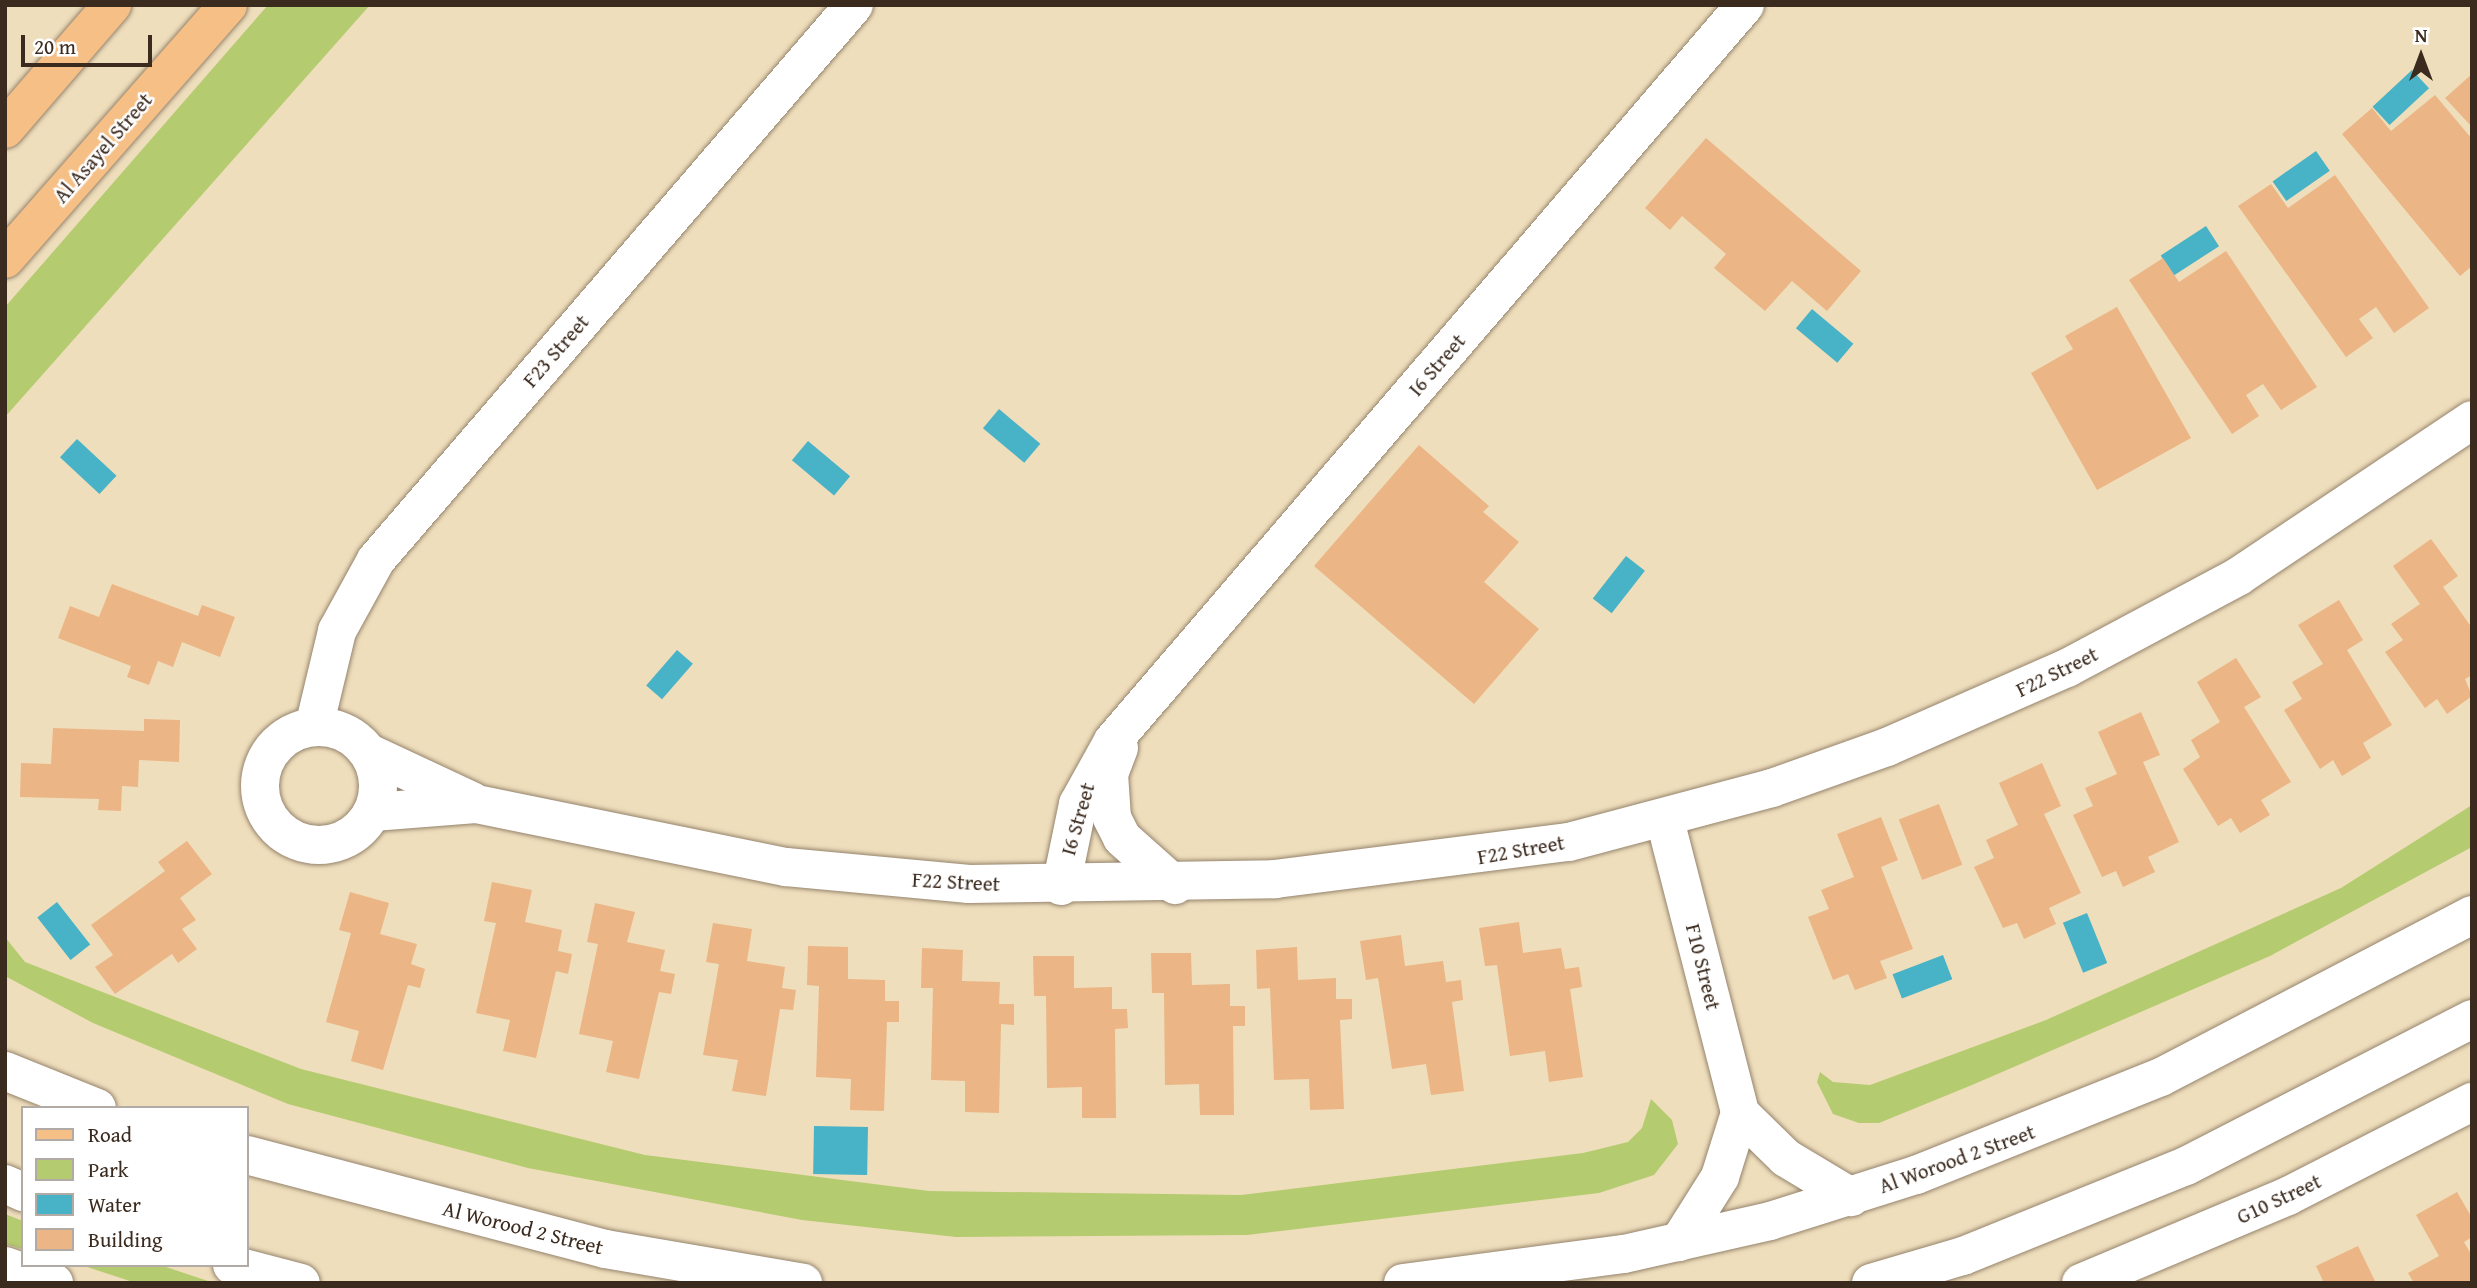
<!DOCTYPE html>
<style>
body{margin:0}
#map{position:relative;width:2477px;height:1288px;overflow:hidden;background:#efdebc;font-family:"Gentium Book Plus",serif}
div>[style]{position:absolute}
[style*='--x']{left:calc(var(--x)*1px);top:calc(var(--y)*1px);width:calc(var(--w)*1px);rotate:calc(var(--a)*1deg)}
.green>*{inset:0;background:#b5cb6f}
.water>*{inset:0;background:#48b2c6;transform-origin:0 0}
.building>*{inset:0;background:#ebb585;transform-origin:0 0}
.roads{filter:drop-shadow(0 0 2px #95846d) drop-shadow(0 0 2px #95846d)}
.minor>*{height:38px;margin:-19px;padding:0 19px;transform-origin:19px;border-radius:19px;background:#fff}
.minor>.ring{margin:-19px;padding:0;box-sizing:content-box;background:none;border:38px solid #fff;border-radius:50%}
.major>*{height:38px;margin:-19px;padding:0 19px;transform-origin:19px;border-radius:19px;background:#f5bf86}
span{translate:-50% -50%;white-space:nowrap;text-align:center;line-height:1.15;-webkit-text-stroke:5px #fff;paint-order:stroke}
.street-label{font-size:21px;color:#3b2a1e}
.frame{position:absolute;inset:0;border:7px solid #3b2a1e;pointer-events:none}
.legend{position:absolute;left:21px;top:1106px;width:228px;height:161px;box-sizing:border-box;background:#fff;border:2px solid #b1aaa5;margin:0;padding:9px 12px;list-style:none;font-size:21px;color:#3b2a1e}
.legend li{display:flex;align-items:center;gap:14px;height:35px}
.legend b{width:35px;border:2px solid #b1aaa5}
.north{position:absolute;left:2386px;top:21px;width:70px;height:70px;-webkit-text-stroke:5px #fff;paint-order:stroke;rotate:0deg;font-size:19px;font-weight:700;line-height:28px;text-align:center;color:#3b2a1e}
.north::after{content:'';display:block;margin:auto;width:24px;height:32px;background:#3b2a1e;clip-path:polygon(50% 0,100% 100%,50% 72%,0 100%)}
.scale{position:absolute;left:21px;top:35px;width:131px;height:32px;box-sizing:border-box;border:4px solid #3b2a1e;border-top:0;padding-left:9px;font-size:21px;line-height:24px;white-space:nowrap;color:#3b2a1e;-webkit-text-stroke:5px #fff;paint-order:stroke}
</style>
<div id="map">
<div class="green">
<div style="clip-path:polygon(268px 5px,370px 5px,5px 417px,5px 307px)"></div>
<div style="clip-path:polygon(2472px 805px,2472px 847px,2270px 956px,1972px 1085px,1879px 1123px,1859px 1123px,1833px 1114px,1817px 1082px,1820px 1072px,1833px 1082px,1870px 1085px,2046px 1020px,2341px 888px)"></div>
<div style="clip-path:polygon(5px 937px,25px 962px,301px 1069px,645px 1155px,929px 1191px,1241px 1195px,1583px 1153px,1628px 1142px,1642px 1128px,1651px 1099px,1672px 1120px,1678px 1144px,1654px 1175px,1599px 1193px,1247px 1235px,956px 1237px,802px 1220px,528px 1168px,288px 1104px,93px 1023px,5px 976px)"></div>
<div style="clip-path:polygon(5px 1214px,23px 1221px,23px 1249px,5px 1244px)"></div>
<div style="clip-path:polygon(81px 1265px,160px 1265px,214px 1283px,136px 1283px)"></div>
</div>
<div class="water">
<div style="left:2412px;top:70px;width:25px;height:54px;rotate:47deg"></div>
<div style="left:2316px;top:151px;width:24px;height:53px;rotate:55deg"></div>
<div style="left:2206px;top:226px;width:24px;height:54px;rotate:57deg"></div>
<div style="left:1812px;top:309px;width:54px;height:25px;rotate:40deg"></div>
<div style="left:999px;top:409px;width:54px;height:25px;rotate:40deg"></div>
<div style="left:77px;top:439px;width:54px;height:25px;rotate:43deg"></div>
<div style="left:808px;top:441px;width:55px;height:25px;rotate:40deg"></div>
<div style="left:1626px;top:556px;width:24px;height:54px;rotate:38deg"></div>
<div style="left:677px;top:650px;width:21px;height:47px;rotate:41deg"></div>
<div style="left:57px;top:902px;width:54px;height:25px;rotate:52deg"></div>
<div style="left:2087px;top:913px;width:54px;height:26px;rotate:68deg"></div>
<div style="left:1943px;top:955px;width:26px;height:54px;rotate:69deg"></div>
<div style="left:814px;top:1126px;width:54px;height:48px;rotate:1deg"></div>
</div>
<div class="building">
<div style="clip-path:polygon(2472px 74px,2472px 127px,2445px 98px)"></div>
<div style="clip-path:polygon(2435px 95px,2472px 139px,2472px 266px,2460px 276px,2342px 134px,2372px 108px,2391px 131px)"></div>
<div style="clip-path:polygon(1706px 138px,1861px 271px,1827px 311px,1792px 281px,1765px 311px,1714px 268px,1726px 254px,1682px 216px,1670px 230px,1645px 208px)"></div>
<div style="clip-path:polygon(2335px 175px,2429px 308px,2394px 333px,2376px 307px,2359px 319px,2373px 338px,2346px 357px,2238px 206px,2271px 184px,2288px 208px)"></div>
<div style="clip-path:polygon(2226px 251px,2317px 387px,2281px 410px,2263px 384px,2246px 395px,2259px 416px,2232px 434px,2129px 280px,2163px 258px,2179px 282px)"></div>
<div style="clip-path:polygon(2117px 307px,2191px 438px,2097px 490px,2031px 373px,2073px 349px,2065px 336px)"></div>
<div style="clip-path:polygon(1419px 445px,1489px 506px,1483px 512px,1519px 542px,1484px 582px,1539px 629px,1474px 704px,1314px 566px)"></div>
<div style="clip-path:polygon(2431px 539px,2458px 576px,2443px 587px,2472px 628px,2472px 675px,2465px 679px,2472px 696px,2447px 714px,2437px 699px,2425px 708px,2385px 652px,2403px 640px,2391px 624px,2420px 604px,2393px 566px)"></div>
<div style="clip-path:polygon(112px 584px,198px 616px,202px 605px,235px 617px,220px 657px,182px 642px,173px 667px,158px 661px,149px 685px,127px 677px,131px 666px,58px 638px,70px 606px,99px 617px)"></div>
<div style="clip-path:polygon(2339px 600px,2363px 640px,2347px 650px,2392px 725px,2363px 743px,2371px 758px,2342px 776px,2333px 760px,2320px 769px,2284px 710px,2302px 699px,2292px 682px,2323px 664px,2298px 625px)"></div>
<div style="clip-path:polygon(2236px 658px,2261px 697px,2244px 707px,2291px 782px,2261px 800px,2270px 815px,2240px 833px,2231px 818px,2218px 826px,2183px 769px,2200px 757px,2191px 740px,2220px 722px,2197px 682px)"></div>
<div style="clip-path:polygon(2141px 712px,2160px 755px,2143px 762px,2179px 842px,2148px 857px,2155px 872px,2123px 887px,2116px 871px,2102px 877px,2073px 815px,2093px 806px,2085px 788px,2117px 774px,2098px 732px)"></div>
<div style="clip-path:polygon(144px 719px,180px 720px,179px 762px,139px 760px,138px 787px,122px 786px,121px 811px,98px 810px,99px 799px,20px 797px,21px 763px,51px 764px,53px 728px,144px 731px)"></div>
<div style="clip-path:polygon(2042px 763px,2061px 806px,2044px 814px,2081px 893px,2049px 908px,2056px 924px,2024px 939px,2017px 923px,2003px 928px,1974px 867px,1994px 858px,1986px 840px,2018px 825px,1999px 783px)"></div>
<div style="left:1939px;top:804px;width:65px;height:43px;rotate:69deg"></div>
<div style="clip-path:polygon(1881px 817px,1898px 860px,1881px 867px,1913px 949px,1880px 961px,1887px 978px,1855px 990px,1848px 974px,1833px 980px,1808px 917px,1829px 909px,1821px 890px,1854px 877px,1837px 834px)"></div>
<div style="clip-path:polygon(187px 841px,212px 874px,180px 898px,196px 920px,182px 929px,197px 949px,178px 963px,172px 954px,115px 994px,95px 967px,113px 955px,91px 925px,165px 871px,158px 862px)"></div>
<div style="clip-path:polygon(492px 882px,532px 890px,525px 922px,562px 930px,558px 951px,572px 954px,568px 974px,556px 971px,536px 1058px,503px 1051px,510px 1020px,476px 1013px,496px 923px,484px 921px)"></div>
<div style="clip-path:polygon(350px 892px,389px 903px,380px 934px,417px 944px,411px 964px,425px 969px,420px 988px,408px 985px,383px 1070px,351px 1061px,359px 1031px,326px 1022px,351px 933px,339px 930px)"></div>
<div style="clip-path:polygon(595px 903px,635px 912px,627px 942px,665px 950px,660px 971px,675px 974px,671px 994px,659px 992px,639px 1079px,606px 1072px,613px 1041px,579px 1034px,598px 944px,587px 942px)"></div>
<div style="clip-path:polygon(1519px 922px,1523px 953px,1561px 948px,1565px 969px,1579px 967px,1582px 987px,1570px 989px,1583px 1077px,1549px 1082px,1545px 1051px,1510px 1056px,1497px 965px,1485px 966px,1479px 928px)"></div>
<div style="clip-path:polygon(713px 923px,752px 929px,747px 961px,785px 967px,782px 988px,796px 990px,793px 1010px,780px 1009px,766px 1096px,732px 1091px,738px 1060px,703px 1055px,719px 964px,706px 962px)"></div>
<div style="clip-path:polygon(1401px 935px,1405px 966px,1443px 961px,1446px 982px,1461px 980px,1463px 1000px,1452px 1002px,1464px 1091px,1431px 1095px,1426px 1064px,1392px 1069px,1378px 978px,1366px 980px,1360px 941px)"></div>
<div style="clip-path:polygon(808px 946px,848px 947px,848px 979px,885px 980px,885px 1001px,899px 1001px,899px 1022px,887px 1022px,884px 1111px,850px 1110px,851px 1079px,816px 1077px,819px 986px,807px 985px)"></div>
<div style="clip-path:polygon(1297px 947px,1298px 980px,1336px 978px,1336px 999px,1352px 999px,1352px 1019px,1340px 1020px,1344px 1109px,1310px 1110px,1309px 1079px,1274px 1080px,1270px 988px,1257px 989px,1256px 950px)"></div>
<div style="clip-path:polygon(922px 948px,963px 950px,962px 981px,1000px 982px,999px 1004px,1014px 1004px,1014px 1025px,1001px 1024px,999px 1113px,965px 1112px,965px 1081px,931px 1080px,933px 988px,921px 988px)"></div>
<div style="clip-path:polygon(1151px 953px,1191px 953px,1192px 985px,1230px 984px,1230px 1006px,1245px 1006px,1245px 1026px,1233px 1026px,1234px 1115px,1200px 1115px,1199px 1084px,1165px 1085px,1164px 993px,1152px 993px)"></div>
<div style="clip-path:polygon(1033px 956px,1074px 956px,1074px 988px,1112px 987px,1112px 1009px,1127px 1009px,1128px 1028px,1115px 1029px,1116px 1118px,1082px 1118px,1082px 1087px,1047px 1088px,1046px 996px,1034px 996px)"></div>
<div style="clip-path:polygon(2457px 1192px,2472px 1218px,2472px 1237px,2464px 1242px,2472px 1256px,2472px 1283px,2414px 1283px,2408px 1273px,2439px 1256px,2416px 1215px)"></div>
<div style="clip-path:polygon(2358px 1246px,2376px 1283px,2324px 1283px,2316px 1266px)"></div>
</div>
<div class="roads">
<div class="minor">
<div class="ring" style="left:260px;top:727px;width:80px;height:80px"></div>
<div style="--x:314;--y:727;--w:99;--a:-76.5"></div>
<div style="--x:337;--y:631;--w:81;--a:-61.2"></div>
<div style="--x:376;--y:560;--w:732;--a:-49.26"></div>
<div style="--x:1119;--y:748;--w:28;--a:111"></div>
<div style="--x:1109;--y:774;--w:44;--a:86.1"></div>
<div style="--x:1112;--y:818;--w:22;--a:63"></div>
<div style="--x:1122;--y:838;--w:71;--a:41.6"></div>
<div style="--x:369;--y:753;--w:114;--a:25"></div>
<div style="--x:373;--y:812;--w:103;--a:-4.4"></div>
<div style="--x:476;--y:804;--w:316;--a:11.5"></div>
<div style="--x:786;--y:867;--w:184;--a:5.3"></div>
<div style="--x:969;--y:884;--w:306;--a:-0.9"></div>
<div style="--x:1275;--y:879;--w:296;--a:-7.2"></div>
<div style="--x:1569;--y:842;--w:210;--a:-14.9"></div>
<div style="--x:1772;--y:788;--w:122;--a:-19.6"></div>
<div style="--x:1887;--y:747;--w:197;--a:-23.7"></div>
<div style="--x:2067;--y:668;--w:195;--a:-28.1"></div>
<div style="--x:2239;--y:576;--w:280;--a:-33.8"></div>
<div style="--x:1665;--y:820;--w:302;--a:75.6"></div>
<div style="--x:1740;--y:1113;--w:67;--a:107.4"></div>
<div style="--x:1720;--y:1177;--w:77;--a:122.2"></div>
<div style="--x:1061;--y:886;--w:84;--a:-78.3"></div>
<div style="--x:1078;--y:804;--w:72;--a:-60.9"></div>
<div style="--x:1113;--y:741;--w:970;--a:-49.35"></div>
<div style="--x:5;--y:1071;--w:99;--a:21.9"></div>
<div style="--x:1740;--y:1113;--w:64;--a:44.4"></div>
<div style="--x:1786;--y:1158;--w:76;--a:31"></div>
<div style="--x:247;--y:1155;--w:370;--a:14.7"></div>
<div style="--x:605;--y:1249;--w:201;--a:9.7"></div>
<div style="--x:5;--y:1184;--w:20;--a:24"></div>
<div style="--x:232;--y:1265;--w:71;--a:14.6"></div>
<div style="--x:5;--y:1266;--w:52;--a:19.1"></div>
<div style="--x:1403;--y:1283;--w:223;--a:-7.5"></div>
<div style="--x:1624;--y:1254;--w:150;--a:-12.7"></div>
<div style="--x:1770;--y:1221;--w:153;--a:-17.5"></div>
<div style="--x:1916;--y:1175;--w:264;--a:-21.8"></div>
<div style="--x:2161;--y:1077;--w:351;--a:-27.5"></div>
<div style="--x:1871;--y:1283;--w:96;--a:-16.4"></div>
<div style="--x:1963;--y:1256;--w:240;--a:-22"></div>
<div style="--x:2186;--y:1166;--w:322;--a:-27.2"></div>
<div style="--x:2081;--y:1283;--w:225;--a:-22.8"></div>
<div style="--x:2288;--y:1196;--w:207;--a:-27.1"></div>
</div>
<div class="major">
<div style="--x:5;--y:129;--w:164;--a:-49.2"></div>
<div style="--x:5;--y:259;--w:338;--a:-48.7"></div>
</div>
</div>
<div class="street-label">
<span style="left:103px;top:148px;rotate:-49deg">Al Asayel Street</span>
<span style="left:556px;top:351px;rotate:-49deg">F23 Street</span>
<span style="left:1437px;top:365px;rotate:-49deg">I6 Street</span>
<span style="left:2057px;top:672px;rotate:-26deg">F22 Street</span>
<span style="left:1078px;top:819px;rotate:-74deg">I6 Street</span>
<span style="left:1521px;top:850px;rotate:-10deg">F22 Street</span>
<span style="left:956px;top:882px;rotate:3deg">F22 Street</span>
<span style="left:1703px;top:967px;rotate:76deg">F10 Street</span>
<span style="left:1957px;top:1159px;rotate:-20deg">Al Worood 2 Street</span>
<span style="left:2279px;top:1199px;rotate:-25deg">G10 Street</span>
<span style="left:523px;top:1228px;rotate:14deg">Al Worood 2 Street</span>
</div>
<div class="frame"></div>
<ul class="legend">
<li><b style="height:9px;background:#f5bf86"></b>Road</li>
<li><b style="height:19px;background:#b5cb6f"></b>Park</li>
<li><b style="height:19px;background:#48b2c6"></b>Water</li>
<li><b style="height:19px;background:#ebb585"></b>Building</li>
</ul>
<div class="north">N</div>
<div class="scale">20 m</div>
</div>
